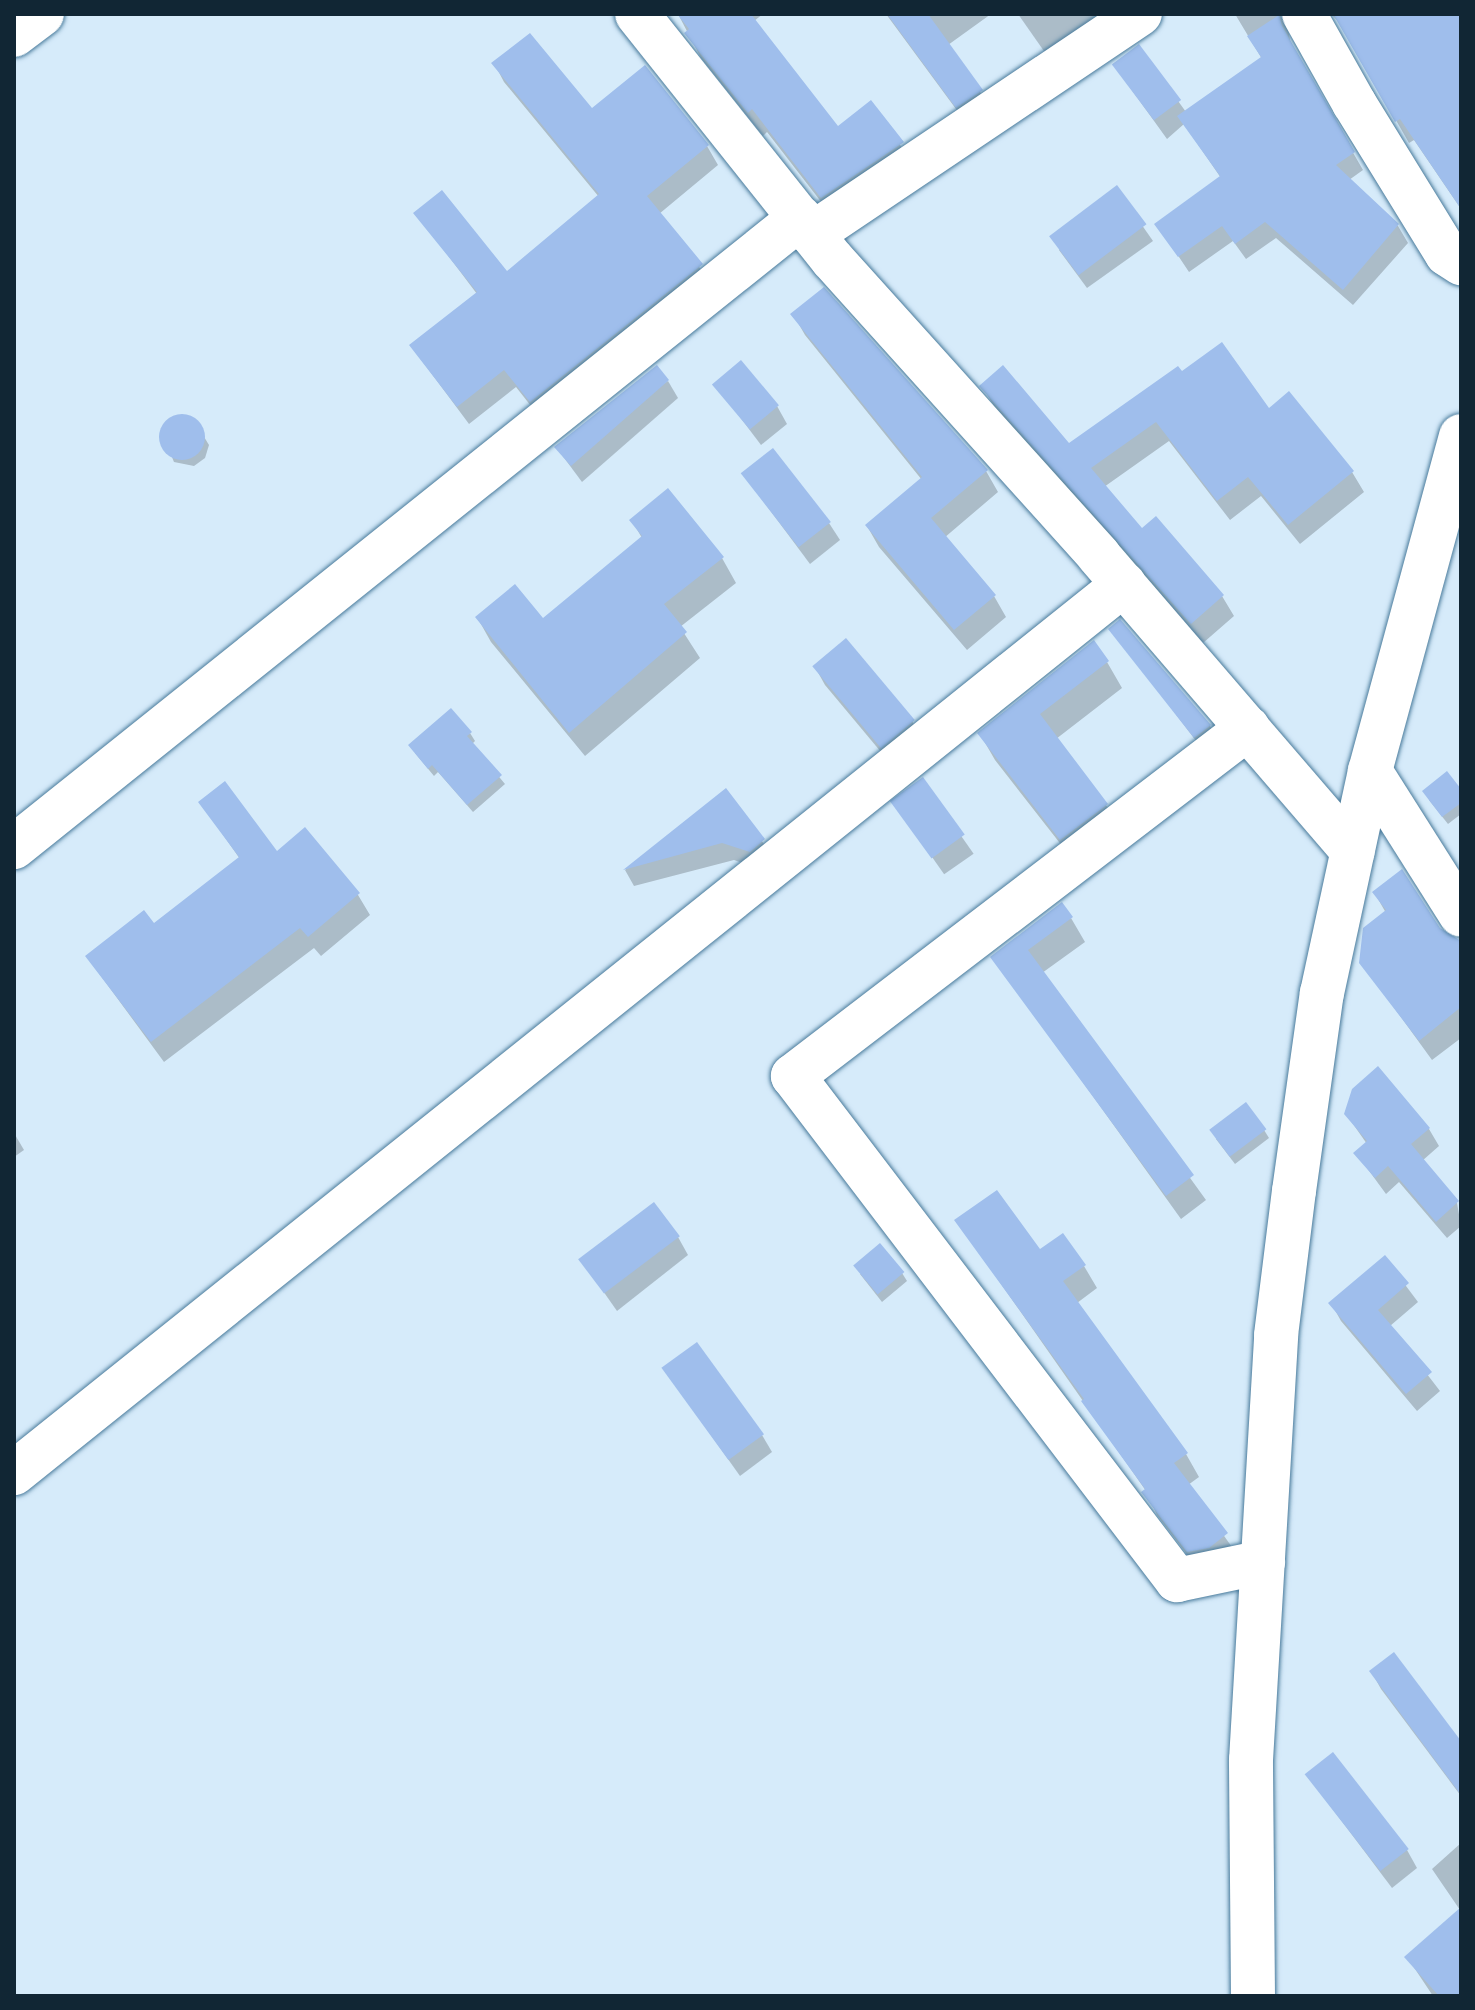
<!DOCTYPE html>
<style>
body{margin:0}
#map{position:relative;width:1475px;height:2010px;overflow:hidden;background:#d6ebfa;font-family:"Golos Text",sans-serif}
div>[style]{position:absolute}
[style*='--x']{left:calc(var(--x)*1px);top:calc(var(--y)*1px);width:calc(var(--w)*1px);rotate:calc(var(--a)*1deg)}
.shadow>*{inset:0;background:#0003;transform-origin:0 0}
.building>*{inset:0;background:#9fbeec;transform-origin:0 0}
.round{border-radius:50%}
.roads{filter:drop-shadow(0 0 2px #487a9b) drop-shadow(0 0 2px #487a9b)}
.street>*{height:44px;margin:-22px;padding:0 22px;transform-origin:22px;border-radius:22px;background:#fff}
span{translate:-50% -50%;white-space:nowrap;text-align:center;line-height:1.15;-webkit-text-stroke:6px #ecf7fe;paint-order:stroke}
.frame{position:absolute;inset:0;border:16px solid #112634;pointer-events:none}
</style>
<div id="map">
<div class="shadow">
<div style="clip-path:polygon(678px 14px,763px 14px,754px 21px,838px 129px,871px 103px,916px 168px,836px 221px,767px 132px,763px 136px,701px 58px)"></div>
<div style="clip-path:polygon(886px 14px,991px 14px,948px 45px,991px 108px,967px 124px)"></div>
<div style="clip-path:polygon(1018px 14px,1111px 14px,1053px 64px)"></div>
<div style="clip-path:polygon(1235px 14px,1280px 14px,1288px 29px,1291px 45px,1363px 170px,1349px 180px,1398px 226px,1408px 243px,1353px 305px,1276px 238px,1246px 259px,1233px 241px,1189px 272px,1157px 224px,1221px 178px,1184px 124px,1167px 139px,1113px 64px,1139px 47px,1186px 112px,1262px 59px)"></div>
<div style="clip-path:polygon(1331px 14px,1461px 14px,1461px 209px,1414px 140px,1409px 143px,1341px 24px)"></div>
<div style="clip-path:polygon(494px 63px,592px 111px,707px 146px,718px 165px,659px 214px,712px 284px,542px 420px,516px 387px,469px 424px,411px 346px,477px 294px,416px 213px,507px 274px,599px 197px,504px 82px)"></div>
<div style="clip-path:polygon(1116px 188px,1153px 241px,1087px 288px,1059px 250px)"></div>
<div style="clip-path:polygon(793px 314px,986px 471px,998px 492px,944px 538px,994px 596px,1006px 617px,967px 650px,879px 547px,867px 526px,922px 480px,805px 335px)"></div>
<div style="clip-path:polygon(1182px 374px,1268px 411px,1352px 472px,1364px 492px,1300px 544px,1261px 496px,1230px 520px,1169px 441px,1104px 487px,1142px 531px,1222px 596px,1234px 616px,1203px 643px,994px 406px,982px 386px,1069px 446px)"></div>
<div style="clip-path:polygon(668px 381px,678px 398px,582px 482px,556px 447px)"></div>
<div style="clip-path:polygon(715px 384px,777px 406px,787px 424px,761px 445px)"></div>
<div style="clip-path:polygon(179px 416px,193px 419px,209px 445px,205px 458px,194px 466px,174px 462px,162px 433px,168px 421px)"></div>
<div style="clip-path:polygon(743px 474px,829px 523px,840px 540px,810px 564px)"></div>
<div style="clip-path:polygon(632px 521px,722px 558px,736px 583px,680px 627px,700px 658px,585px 756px,491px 642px,477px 617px,542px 621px,642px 538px)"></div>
<div style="clip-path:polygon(1111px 629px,1210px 726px,1220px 743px,1206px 754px)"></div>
<div style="clip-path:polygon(1107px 662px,1122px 688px,1056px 739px,1106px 805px,1121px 831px,1077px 865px,995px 760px,980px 734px)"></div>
<div style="clip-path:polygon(815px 667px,912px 721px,922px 739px,891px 764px,825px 685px)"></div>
<div style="clip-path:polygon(470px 733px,475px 741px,472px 744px,505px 784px,473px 812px,438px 772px,434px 776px,415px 753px)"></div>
<div style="left:922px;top:780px;width:90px;height:36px;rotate:55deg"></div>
<div style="clip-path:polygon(726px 791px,774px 858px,760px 869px,734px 860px,634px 886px,625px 870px)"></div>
<div style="clip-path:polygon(1461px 792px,1461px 814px,1448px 824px,1429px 800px)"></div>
<div style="clip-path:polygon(200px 802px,276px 853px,358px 895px,370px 915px,321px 956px,314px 948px,164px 1062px,87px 957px,154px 926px,240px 859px)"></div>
<div style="clip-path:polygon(1374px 892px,1461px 944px,1461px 1038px,1432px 1060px,1361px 962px,1386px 913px)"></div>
<div style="clip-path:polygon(1071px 918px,1085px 942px,1042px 973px,1206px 1200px,1181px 1219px,993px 957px)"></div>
<div style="clip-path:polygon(1346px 1114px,1429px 1129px,1439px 1146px,1422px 1161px,1457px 1203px,1461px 1226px,1447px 1238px,1399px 1182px,1386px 1194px,1356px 1153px,1367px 1144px)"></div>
<div style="clip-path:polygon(1264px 1130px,1269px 1138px,1235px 1164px,1216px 1139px)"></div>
<div style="clip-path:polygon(14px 1133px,24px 1150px,14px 1157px)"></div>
<div style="clip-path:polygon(957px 1221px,1084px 1266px,1097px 1288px,1077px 1303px,1186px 1454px,1199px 1477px,1188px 1485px,1239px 1557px,1202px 1574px,1157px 1515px,1146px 1491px)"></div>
<div style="clip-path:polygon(678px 1237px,688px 1255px,617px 1311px,582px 1261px)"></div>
<div style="clip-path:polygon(1385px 1258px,1418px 1302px,1390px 1326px,1440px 1391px,1417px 1411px,1341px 1321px,1331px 1303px)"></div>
<div style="clip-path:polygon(902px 1273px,907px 1281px,882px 1302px,860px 1274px)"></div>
<div style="clip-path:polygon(664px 1369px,762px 1435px,772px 1452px,740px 1476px)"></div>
<div style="clip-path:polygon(1371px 1671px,1461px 1744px,1461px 1796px,1381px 1689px)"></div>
<div style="clip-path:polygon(1307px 1775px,1407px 1850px,1417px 1868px,1392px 1888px)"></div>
<div style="clip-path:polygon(1461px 1843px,1461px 1996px,1433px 1996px,1407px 1957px,1460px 1910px,1432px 1869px)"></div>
</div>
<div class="building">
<div style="clip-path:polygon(677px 14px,751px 14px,838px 126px,871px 100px,904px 142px,821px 198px,752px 109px,748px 113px,684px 33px,689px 29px)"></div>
<div style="clip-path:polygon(887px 14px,928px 14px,983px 90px,956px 108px)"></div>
<div style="clip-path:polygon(1333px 14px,1461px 14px,1461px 209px,1400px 119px,1395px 122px)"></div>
<div style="clip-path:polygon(1279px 15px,1282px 26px,1355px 152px,1336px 165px,1399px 224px,1343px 290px,1265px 222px,1235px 244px,1222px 226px,1178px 257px,1154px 224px,1220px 176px,1177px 116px,1261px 57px,1247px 36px)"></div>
<div style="clip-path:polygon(530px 33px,592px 108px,645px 65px,709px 145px,647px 196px,703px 264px,530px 402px,504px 370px,457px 407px,409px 345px,477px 292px,413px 213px,442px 190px,507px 271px,599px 194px,491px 63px)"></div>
<div style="left:1139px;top:44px;width:70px;height:34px;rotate:53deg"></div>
<div style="left:1117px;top:185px;width:49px;height:85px;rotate:53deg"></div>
<div style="clip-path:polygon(824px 287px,988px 470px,931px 518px,996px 595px,954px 630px,865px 525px,922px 477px,790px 314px)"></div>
<div style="clip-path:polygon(1222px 342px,1269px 408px,1289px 391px,1354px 471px,1288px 525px,1248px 477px,1217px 501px,1156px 422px,1091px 468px,1142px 528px,1156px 516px,1224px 595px,1191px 624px,979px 386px,1003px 365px,1069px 443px,1178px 366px,1182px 371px)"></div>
<div style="left:741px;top:360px;width:59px;height:38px;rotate:50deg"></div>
<div style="clip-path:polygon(657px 365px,669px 380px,571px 466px,554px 447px)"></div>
<div class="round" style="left:159px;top:414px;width:46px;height:46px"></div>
<div style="left:773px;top:448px;width:94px;height:41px;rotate:52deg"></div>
<div style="clip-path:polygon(668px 488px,724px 557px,664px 604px,687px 632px,569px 733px,475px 617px,515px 584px,543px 618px,642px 536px,629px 520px)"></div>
<div style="clip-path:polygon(1120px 619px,1211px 725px,1194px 738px,1108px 629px)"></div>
<div style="left:846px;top:638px;width:107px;height:44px;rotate:50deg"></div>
<div style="clip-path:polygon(1094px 640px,1109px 661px,1040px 714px,1108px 804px,1060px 840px,977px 733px)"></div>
<div style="clip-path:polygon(451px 708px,472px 732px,467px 736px,502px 775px,467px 805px,432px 765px,428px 769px,408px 745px)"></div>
<div style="clip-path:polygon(1447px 771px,1461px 789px,1461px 803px,1442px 817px,1422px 791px)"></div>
<div style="left:923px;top:777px;width:71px;height:41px;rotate:54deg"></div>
<div style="clip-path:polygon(225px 781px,277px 851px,305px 827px,360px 893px,308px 937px,300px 928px,151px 1042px,85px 956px,144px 910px,154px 923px,239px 857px,198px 802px)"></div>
<div style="clip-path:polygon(726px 788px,765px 839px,750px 852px,722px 843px,623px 870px)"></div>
<div style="clip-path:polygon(1402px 869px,1440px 928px,1461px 941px,1461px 1007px,1419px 1041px,1359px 963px,1363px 928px,1386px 910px,1372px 892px)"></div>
<div style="clip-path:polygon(1062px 902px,1073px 917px,1028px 950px,1194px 1175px,1166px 1196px,990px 957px)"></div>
<div style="clip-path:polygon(1378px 1066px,1430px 1128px,1411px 1144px,1459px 1201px,1436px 1222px,1388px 1166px,1375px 1178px,1353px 1153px,1367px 1141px,1344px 1114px,1352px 1089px)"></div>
<div style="left:1246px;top:1102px;width:34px;height:46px;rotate:53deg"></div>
<div style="clip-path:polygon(997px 1190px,1040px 1249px,1063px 1233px,1086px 1265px,1063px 1281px,1188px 1453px,1174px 1463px,1228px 1533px,1209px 1548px,1187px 1552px,1141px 1492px,1145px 1489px,1081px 1401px,1084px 1399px,954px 1220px)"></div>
<div style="left:654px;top:1202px;width:43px;height:95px;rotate:53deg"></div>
<div style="left:880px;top:1243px;width:38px;height:35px;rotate:50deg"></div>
<div style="clip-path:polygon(1385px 1255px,1409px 1283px,1378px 1310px,1432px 1372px,1406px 1394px,1328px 1303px)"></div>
<div style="left:697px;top:1342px;width:114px;height:44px;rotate:54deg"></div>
<div style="clip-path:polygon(1394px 1652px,1461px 1741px,1461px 1795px,1369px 1671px)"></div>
<div style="left:1333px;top:1752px;width:123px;height:36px;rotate:52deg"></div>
<div style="clip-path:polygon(1461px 1907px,1461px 1996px,1439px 1996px,1404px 1957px)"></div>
</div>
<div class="roads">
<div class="street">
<div style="--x:637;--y:14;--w:313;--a:51.5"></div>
<div style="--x:832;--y:259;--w:399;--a:48"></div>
<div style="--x:1099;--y:556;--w:389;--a:49.3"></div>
<div style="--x:1304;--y:14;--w:102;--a:60.7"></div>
<div style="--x:1354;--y:103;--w:177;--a:58.4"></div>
<div style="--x:1447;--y:254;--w:17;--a:33"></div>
<div style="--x:14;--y:35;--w:35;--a:-37"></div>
<div style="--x:812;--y:234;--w:395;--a:-33.9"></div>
<div style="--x:1248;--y:728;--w:573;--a:142.59"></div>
<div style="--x:793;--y:1076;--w:634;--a:52.7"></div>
<div style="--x:1177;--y:1580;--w:88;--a:-11.8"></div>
<div style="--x:1370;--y:771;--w:170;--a:57.7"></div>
<div style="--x:14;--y:847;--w:1007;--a:-38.67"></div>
<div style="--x:14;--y:1473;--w:1422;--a:-38.69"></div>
<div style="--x:1253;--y:1996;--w:236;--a:-90.5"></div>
<div style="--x:1251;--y:1760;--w:426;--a:-86.6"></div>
<div style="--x:1276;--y:1335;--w:145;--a:-82.9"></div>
<div style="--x:1294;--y:1191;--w:200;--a:-82"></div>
<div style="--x:1322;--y:993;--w:227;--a:-77.8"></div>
<div style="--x:1370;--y:771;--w:347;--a:-74.8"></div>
</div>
</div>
<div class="frame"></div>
</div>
